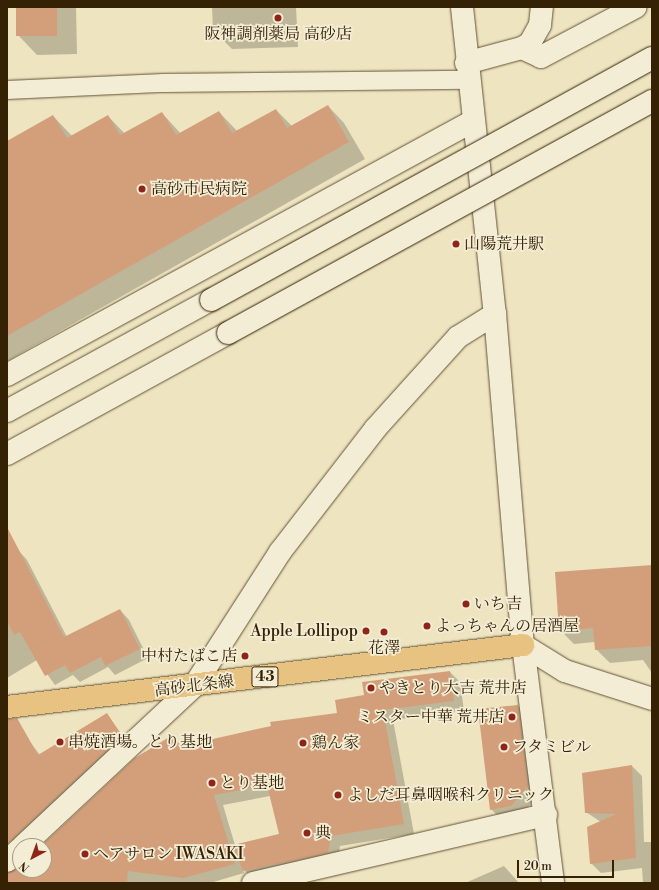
<!DOCTYPE html>
<meta charset="utf-8">
<style>
body{margin:0}
#map{position:relative;width:659px;height:890px;overflow:hidden;background:#eee4c0;font-family:"Libre Bodoni","Noto Serif JP",serif}
div>[style]{position:absolute}
[style*='--x']{left:calc(var(--x)*1px);top:calc(var(--y)*1px);width:calc(var(--w)*1px);rotate:calc(var(--a)*1deg)}
.shadow>*{inset:0;background:#0003}
.building>*{inset:0;background:#d39f7b;transform-origin:0 0}
.roads{filter:drop-shadow(0 0 1px #635234) drop-shadow(0 0 1px #635234)}
.lane>*{height:18px;margin:-9px;padding:0 9px;transform-origin:9px;border-radius:9px;background:#f4edd6}
.street>*{height:22px;margin:-11px;padding:0 11px;transform-origin:11px;border-radius:11px;background:#f4edd6}
.secondary>*{height:22px;margin:-11px;padding:0 11px;transform-origin:11px;border-radius:11px;background:#f4edd6}
.primary>*{height:22px;margin:-11px;padding:0 11px;transform-origin:11px;border-radius:11px;background:#e7c280}
.bridges{filter:drop-shadow(0 0 1px #352205) drop-shadow(0 0 1px #352205)}
.secondary-bridge>*{height:22px;margin:-11px;padding:0 11px;transform-origin:11px;border-radius:11px;background:#f4edd6}
.dots>*{width:11px;height:11px;translate:-50% -50%;box-sizing:border-box;border:2px solid #f4edd6;border-radius:50%}
span{translate:-50% -50%;white-space:nowrap;text-align:center;line-height:1.15;-webkit-text-stroke:3.5px #f4edd6;paint-order:stroke}
.shield-label span{padding:1px 3px;background:#f4edd6;border:1px solid;border-radius:3px;-webkit-text-stroke-width:0}
.shield-label{font-size:15px;color:#352205;font-weight:700}
.poi-label{font-size:16px;color:#352205}
.left{translate:0 -50%;text-align:left}
.right{translate:-100% -50%;text-align:right}
.street-label{font-size:16px;color:#352205}
.frame{position:absolute;inset:0;border:8px solid #352205;pointer-events:none}
.north{position:absolute;left:12px;top:838px;width:40px;height:40px;box-sizing:border-box;background:#f4edd6;border:1px solid #a89c82;border-radius:50%;rotate:221deg;font-size:11px;font-weight:700;line-height:16px;text-align:center;color:#352205}
.north::after{content:'';display:block;margin:auto;width:14px;height:18px;background:#8f2418;clip-path:polygon(50% 0,100% 100%,50% 72%,0 100%)}
.scale{position:absolute;left:517px;top:860px;width:97px;height:18px;box-sizing:border-box;border:2px solid #352205;border-top:0;padding-left:5px;font-size:12px;line-height:14px;white-space:nowrap;color:#352205;-webkit-text-stroke:3px #f4edd6;paint-order:stroke}
</style>
<div id="map">
<div class="shadow">
<div style="clip-path:polygon(17px 7px,76px 7px,77px 54px,37px 55px,18px 35px)"></div>
<div style="clip-path:polygon(212px 7px,296px 7px,298px 47px,232px 49px,213px 30px)"></div>
<div style="clip-path:polygon(328px 106px,344px 123px,365px 159px,7px 361px,7px 142px,53px 116px,72px 136px,108px 116px,125px 134px,162px 113px,181px 134px,219px 112px,237px 131px,276px 110px,292px 126px)"></div>
<div style="clip-path:polygon(18px 550px,27px 560px,67px 637px,120px 610px,129px 620px,148px 658px,115px 675px,108px 667px,80px 682px,73px 675px,55px 685px,37px 660px,7px 678px,7px 556px)"></div>
<div style="clip-path:polygon(652px 566px,652px 673px,643px 660px,610px 663px,596px 649px,595px 642px,574px 644px,560px 630px)"></div>
<div style="clip-path:polygon(evenodd,450px 672px,460px 682px,464px 711px,393px 720px,414px 834px,340px 846px,338px 863px,254px 880px,243px 869px,244px 873px,210px 883px,7px 883px,20px 867px,20px 870px,44px 870px,182px 748px,338px 714px,365px 696px,450px 672px,270px 796px,280px 834px,235px 845px,223px 805px,270px 796px)"></div>
<div style="clip-path:polygon(518px 706px,527px 715px,537px 796px,521px 816px,501px 819px,491px 809px)"></div>
<div style="clip-path:polygon(107px 714px,130px 746px,78px 795px,7px 844px,7px 737px,24px 734px,40px 755px)"></div>
<div style="clip-path:polygon(632px 766px,642px 776px,644px 842px,652px 842px,652px 883px,643px 883px,642px 868px,601px 873px,591px 863px,601px 822px,586px 812px,583px 774px)"></div>
<div style="clip-path:polygon(504px 866px,519px 883px,465px 883px)"></div>
</div>
<div class="building">
<div style="left:16px;top:7px;width:41px;height:29px"></div>
<div style="clip-path:polygon(328px 105px,349px 142px,7px 336px,7px 141px,53px 115px,67px 138px,108px 115px,120px 135px,162px 112px,176px 135px,219px 111px,232px 133px,276px 109px,287px 128px)"></div>
<div style="clip-path:polygon(7px 527px,64px 637px,120px 609px,140px 649px,105px 666px,101px 657px,70px 673px,65px 665px,45px 676px,20px 632px,14px 635px,7px 621px)"></div>
<div style="clip-path:polygon(652px 565px,652px 646px,595px 650px,593px 628px,559px 631px,555px 572px)"></div>
<div style="clip-path:polygon(450px 671px,454px 701px,383px 710px,404px 824px,331px 836px,328px 853px,243px 871px,233px 845px,279px 834px,267px 785px,214px 795px,235px 864px,183px 878px,128px 871px,127px 883px,7px 883px,7px 873px,20px 866px,20px 870px,44px 870px,41px 846px,135px 758px,171px 736px,182px 746px,271px 726px,270px 722px,337px 713px,335px 700px,364px 695px,362px 682px)"></div>
<div style="clip-path:polygon(518px 705px,528px 786px,511px 806px,490px 810px,478px 709px)"></div>
<div style="clip-path:polygon(107px 713px,122px 736px,7px 844px,7px 719px,17px 718px,38px 755px)"></div>
<div style="clip-path:polygon(632px 765px,636px 858px,590px 864px,587px 827px,616px 814px,585px 813px,582px 773px)"></div>
</div>
<div class="roads">
<div class="lane">
<div style="--x:7;--y:90;--w:157;--a:-2.6"></div>
<div style="--x:164;--y:83;--w:304;--a:-0.6"></div>
</div>
<div class="street">
<div style="--x:522;--y:48;--w:21;--a:25"></div>
<div style="--x:541;--y:57;--w:107;--a:-27.8"></div>
<div style="--x:466;--y:63;--w:58;--a:-15"></div>
<div style="--x:522;--y:48;--w:9;--a:-32"></div>
<div style="--x:530;--y:43;--w:21;--a:-61"></div>
<div style="--x:540;--y:25;--w:18;--a:-84"></div>
<div style="--x:7;--y:375;--w:531;--a:-28.59"></div>
<div style="--x:523;--y:645;--w:49;--a:31.8"></div>
<div style="--x:565;--y:671;--w:91;--a:17.8"></div>
<div style="--x:23;--y:846;--w:234;--a:-43.1"></div>
<div style="--x:194;--y:686;--w:159;--a:-57.3"></div>
<div style="--x:280;--y:552;--w:155;--a:-52.3"></div>
<div style="--x:375;--y:429;--w:124;--a:-47.9"></div>
<div style="--x:458;--y:337;--w:44;--a:-31.9"></div>
<div style="--x:495;--y:314;--w:332;--a:85.2"></div>
<div style="--x:523;--y:645;--w:240;--a:82.8"></div>
<div style="--x:7;--y:861;--w:18;--a:-43"></div>
<div style="--x:253;--y:883;--w:301;--a:-13.1"></div>
</div>
<div class="secondary">
<div style="--x:462;--y:7;--w:309;--a:83.9"></div>
<div style="--x:7;--y:411;--w:232;--a:-28.6"></div>
<div style="--x:7;--y:454;--w:252;--a:-28.7"></div>
</div>
<div class="primary">
<div style="--x:7;--y:707;--w:520;--a:-6.85"></div>
</div>
</div>
<div class="bridges">
<div class="secondary-bridge">
<div style="--x:211;--y:300;--w:503;--a:-28.76"></div>
<div style="--x:228;--y:333;--w:483;--a:-28.7"></div>
</div>
</div>
<div class="dots">
<div style="left:278px;top:18px;background:#8f2418"></div>
<div style="left:142px;top:189px;background:#8f2418"></div>
<div style="left:456px;top:244px;background:#8f2418"></div>
<div style="left:466px;top:604px;background:#8f2418"></div>
<div style="left:427px;top:626px;background:#8f2418"></div>
<div style="left:366px;top:631px;background:#8f2418"></div>
<div style="left:384px;top:632px;background:#8f2418"></div>
<div style="left:245px;top:656px;background:#8f2418"></div>
<div style="left:371px;top:688px;background:#8f2418"></div>
<div style="left:512px;top:717px;background:#8f2418"></div>
<div style="left:60px;top:742px;background:#8f2418"></div>
<div style="left:303px;top:743px;background:#8f2418"></div>
<div style="left:504px;top:747px;background:#8f2418"></div>
<div style="left:212px;top:783px;background:#8f2418"></div>
<div style="left:338px;top:795px;background:#8f2418"></div>
<div style="left:307px;top:833px;background:#8f2418"></div>
<div style="left:85px;top:854px;background:#8f2418"></div>
</div>
<div class="shield-label">
<span style="left:265px;top:677px">43</span>
</div>
<div class="poi-label">
<span style="left:278px;top:34px">阪神調剤薬局 高砂店</span>
<span class="left" style="left:151px;top:189px">高砂市民病院</span>
<span class="left" style="left:464px;top:244px">山陽荒井駅</span>
<span class="left" style="left:474px;top:604px">いち吉</span>
<span class="left" style="left:435px;top:626px">よっちゃんの居酒屋</span>
<span class="right" style="left:358px;top:631px">Apple Lollipop</span>
<span style="left:384px;top:648px">花澤</span>
<span class="right" style="left:237px;top:656px">中村たばこ店</span>
<span class="left" style="left:379px;top:688px">やきとり大吉 荒井店</span>
<span class="right" style="left:504px;top:717px">ミスター中華 荒井店</span>
<span class="left" style="left:68px;top:742px">串焼酒場。とり基地</span>
<span class="left" style="left:311px;top:743px">鶏ん家</span>
<span class="left" style="left:512px;top:747px">フタミビル</span>
<span class="left" style="left:220px;top:783px">とり基地</span>
<span class="left" style="left:347px;top:795px">よしだ耳鼻咽喉科クリニック</span>
<span class="left" style="left:315px;top:833px">典</span>
<span class="left" style="left:93px;top:854px">ヘアサロン IWASAKI</span>
</div>
<div class="street-label">
<span style="left:194px;top:686px;rotate:-7deg">高砂北条線</span>
</div>
<div class="frame"></div>
<div class="north">N</div>
<div class="scale">20 m</div>
</div>
